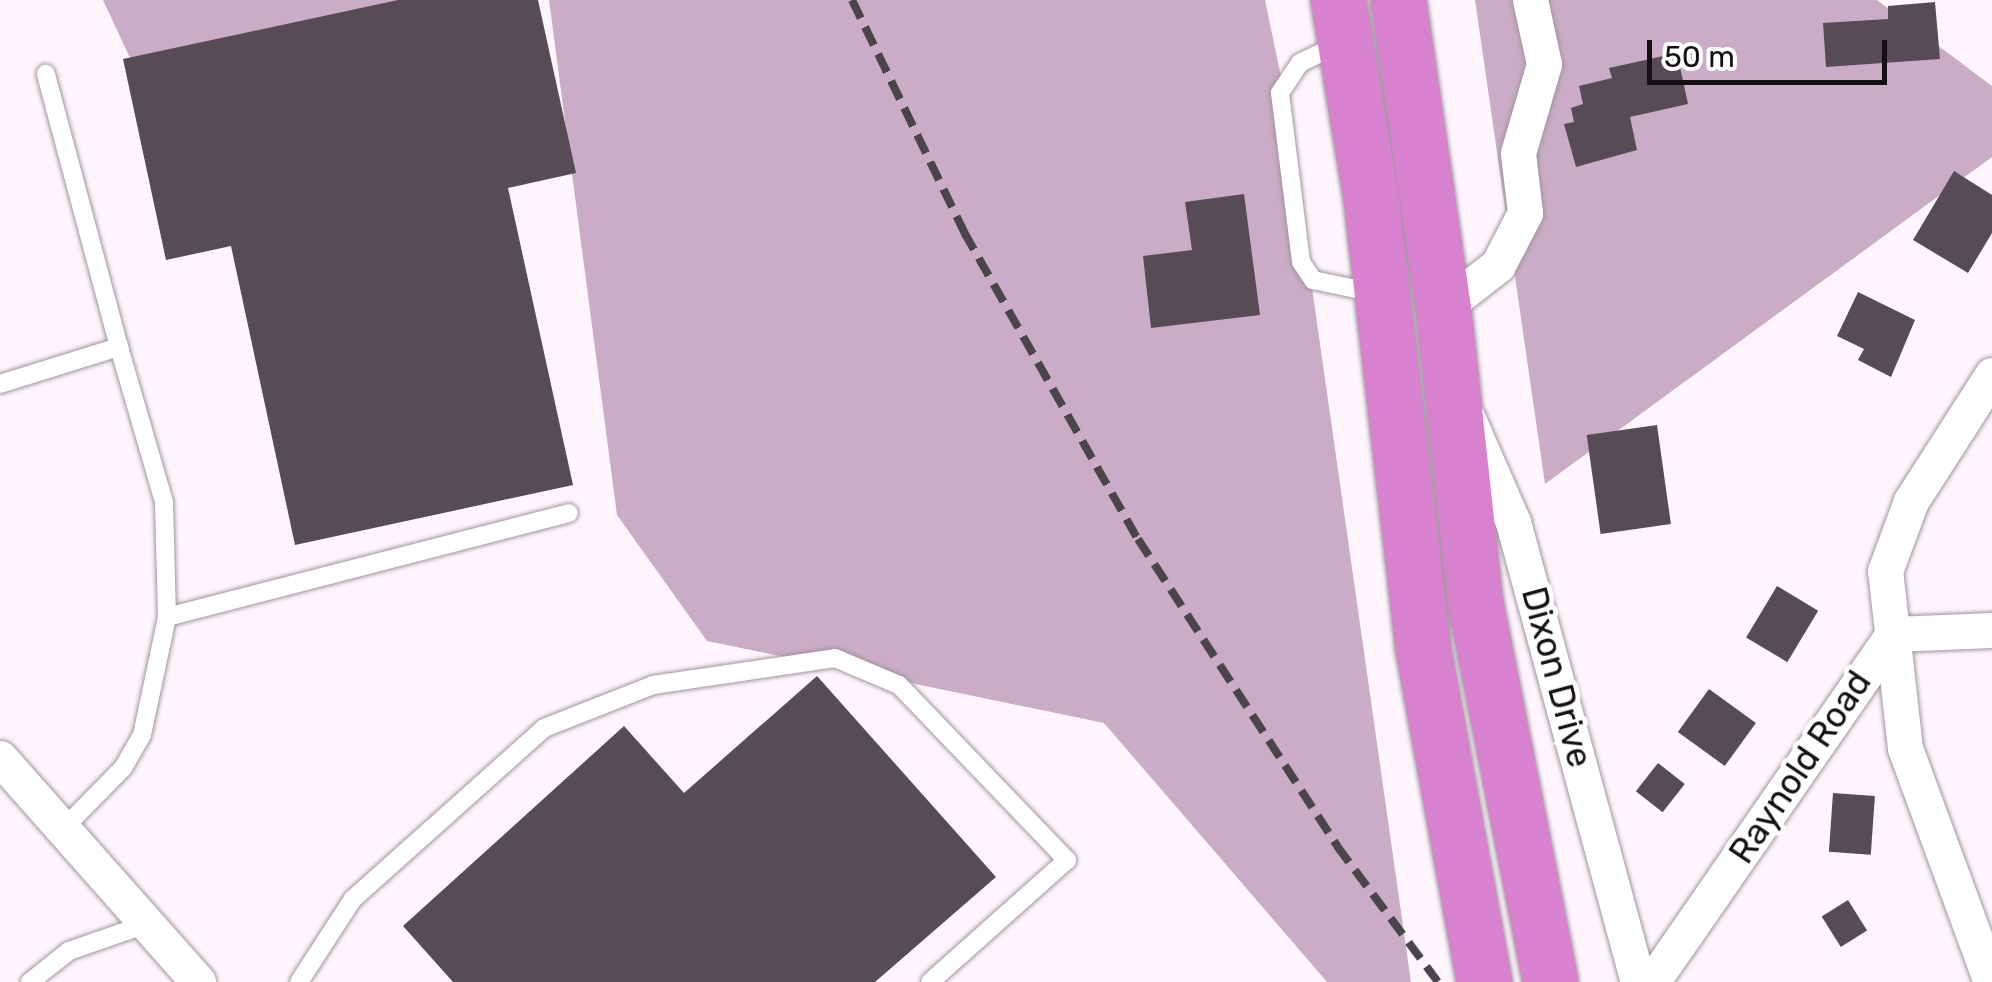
<!DOCTYPE html>
<style>
body{margin:0}
#map{position:relative;width:1992px;height:982px;overflow:hidden;background:#fef6fc;font-family:Rubik,sans-serif}
div>[style]{position:absolute}
[style*='--x']{left:calc(var(--x)*1px);top:calc(var(--y)*1px);width:calc(var(--w)*1px);rotate:calc(var(--a)*1deg)}
.forest>*{inset:0;background:#caacc6}
.building>*{inset:0;background:#574c55;transform-origin:0 0}
.roads{filter:drop-shadow(0 0 2px #a0949e) drop-shadow(0 0 2px #a0949e)}
.lane>*{height:18px;margin:-9px;padding:0 9px;transform-origin:9px;border-radius:9px;background:#fff}
.street>*{height:35px;margin:-17.5px;padding:0 17.5px;transform-origin:17.5px;border-radius:17.5px;background:#fff}
.highway>*{height:55px;margin:-27.5px;padding:0 27.5px;transform-origin:27.5px;border-radius:27.5px;background:#d882cf}
.rail>*{height:8px;margin-top:-4px;transform-origin:0;background:repeating-linear-gradient(90deg,#4a4549 0 20px,transparent 0 30px)}
span{translate:-50% -50%;white-space:nowrap;text-align:center;line-height:1.15;-webkit-text-stroke:10px #fff;paint-order:stroke}
.street-label{font-size:35px;color:#141013}
.scale{position:absolute;left:1647px;top:40px;width:240px;height:45px;box-sizing:border-box;border:5px solid #141013;border-top:0;padding-left:12px;font-size:30px;line-height:35px;white-space:nowrap;color:#141013;-webkit-text-stroke:8px #fff;paint-order:stroke}
</style>
<div id="map">
<div class="forest">
<div style="clip-path:polygon(103px 0,500px 0,143px 86px)"></div>
<div style="clip-path:polygon(549px 0,1265px 0,1284px 91px,1411px 982px,1327px 982px,1104px 723px,707px 641px,617px 515px)"></div>
<div style="clip-path:polygon(1475px 0,1877px 0,1992px 86px,1992px 157px,1545px 484px)"></div>
</div>
<div class="building">
<div style="clip-path:polygon(398px 0,538px 0,576px 173px,508px 188px,573px 485px,295px 545px,231px 246px,166px 260px,123px 59px)"></div>
<div style="clip-path:polygon(1935px 2px,1940px 59px,1826px 67px,1823px 23px,1888px 19px,1888px 6px)"></div>
<div style="clip-path:polygon(1677px 53px,1688px 104px,1630px 117px,1637px 150px,1576px 167px,1564px 124px,1574px 122px,1571px 108px,1583px 104px,1579px 86px,1612px 78px,1609px 68px)"></div>
<div style="clip-path:polygon(1954px 171px,1992px 195px,1992px 233px,1968px 273px,1913px 240px)"></div>
<div style="clip-path:polygon(1244px 194px,1260px 315px,1151px 328px,1143px 256px,1192px 250px,1185px 202px)"></div>
<div style="clip-path:polygon(1858px 292px,1915px 320px,1891px 377px,1858px 360px,1864px 349px,1837px 336px)"></div>
<div style="left:1657px;top:425px;width:100px;height:71px;rotate:82deg"></div>
<div style="left:1777px;top:586px;width:48px;height:60px;rotate:31deg"></div>
<div style="clip-path:polygon(817px 676px,996px 877px,875px 982px,453px 982px,403px 926px,624px 726px,684px 793px)"></div>
<div style="left:1709px;top:689px;width:58px;height:53px;rotate:36deg"></div>
<div style="left:1658px;top:763px;width:34px;height:36px;rotate:38deg"></div>
<div style="left:1833px;top:793px;width:42px;height:59px;rotate:4deg"></div>
<div style="left:1848px;top:900px;width:36px;height:31px;rotate:58deg"></div>
</div>
<div class="roads">
<div class="lane">
<div style="--x:1337;--y:45;--w:41;--a:154.1"></div>
<div style="--x:1300;--y:63;--w:36;--a:124"></div>
<div style="--x:1280;--y:93;--w:170;--a:82.9"></div>
<div style="--x:1301;--y:262;--w:22;--a:56"></div>
<div style="--x:1313;--y:280;--w:63;--a:11.8"></div>
<div style="--x:0;--y:384;--w:125;--a:-17.3"></div>
<div style="--x:119;--y:347;--w:283;--a:-105"></div>
<div style="--x:167;--y:617;--w:415;--a:-14.5"></div>
<div style="--x:63;--y:829;--w:86;--a:-45.5"></div>
<div style="--x:123;--y:768;--w:38;--a:-60"></div>
<div style="--x:142;--y:735;--w:121;--a:-78"></div>
<div style="--x:167;--y:617;--w:115;--a:-91.5"></div>
<div style="--x:164;--y:502;--w:161;--a:-106.2"></div>
<div style="--x:30;--y:982;--w:50;--a:-38.5"></div>
<div style="--x:69;--y:951;--w:82;--a:-19.3"></div>
<div style="--x:299;--y:982;--w:99;--a:-57"></div>
<div style="--x:353;--y:899;--w:256;--a:-41.8"></div>
<div style="--x:544;--y:728;--w:117;--a:-21.5"></div>
<div style="--x:653;--y:685;--w:184;--a:-8.4"></div>
<div style="--x:835;--y:658;--w:69;--a:22.9"></div>
<div style="--x:899;--y:685;--w:243;--a:46.2"></div>
<div style="--x:1067;--y:860;--w:183;--a:138.3"></div>
</div>
<div class="street">
<div style="--x:1443;--y:308;--w:70;--a:-38"></div>
<div style="--x:1498;--y:265;--w:59;--a:-62.6"></div>
<div style="--x:1525;--y:213;--w:60;--a:-96.7"></div>
<div style="--x:1518;--y:153;--w:93;--a:-73.7"></div>
<div style="--x:1544;--y:64;--w:66;--a:-102.3"></div>
<div style="--x:1468;--y:419;--w:112;--a:66.4"></div>
<div style="--x:1513;--y:522;--w:477;--a:74.8"></div>
<div style="--x:0;--y:758;--w:299;--a:48.5"></div>
<div style="--x:1652;--y:982;--w:423;--a:-55.3"></div>
<div style="--x:1893;--y:634;--w:99;--a:-2.3"></div>
<div style="--x:1991;--y:982;--w:249;--a:-110.2"></div>
<div style="--x:1905;--y:748;--w:178;--a:-96.4"></div>
<div style="--x:1885;--y:571;--w:75;--a:-69.6"></div>
<div style="--x:1911;--y:501;--w:150;--a:-57.3"></div>
</div>
<div class="highway">
<div style="--x:1338;--y:0;--w:203;--a:80.6"></div>
<div style="--x:1371;--y:200;--w:447;--a:83.4"></div>
<div style="--x:1422;--y:644;--w:344;--a:79.6"></div>
<div style="--x:1398;--y:0;--w:311;--a:81.7"></div>
<div style="--x:1443;--y:308;--w:296;--a:83.8"></div>
<div style="--x:1475;--y:602;--w:387;--a:78.8"></div>
</div>
</div>
<div class="rail">
<div style="--x:852;--y:0;--w:258;--a:64.2"></div>
<div style="--x:964;--y:232;--w:353;--a:60.5"></div>
<div style="--x:1138;--y:539;--w:366;--a:57"></div>
<div style="--x:1337;--y:846;--w:169;--a:53.4"></div>
</div>
<div class="street-label">
<span style="left:1557px;top:677px;rotate:75deg">Dixon Drive</span>
<span style="left:1800px;top:767px;rotate:-56deg">Raynold Road</span>
</div>
<div class="scale">50 m</div>
</div>
